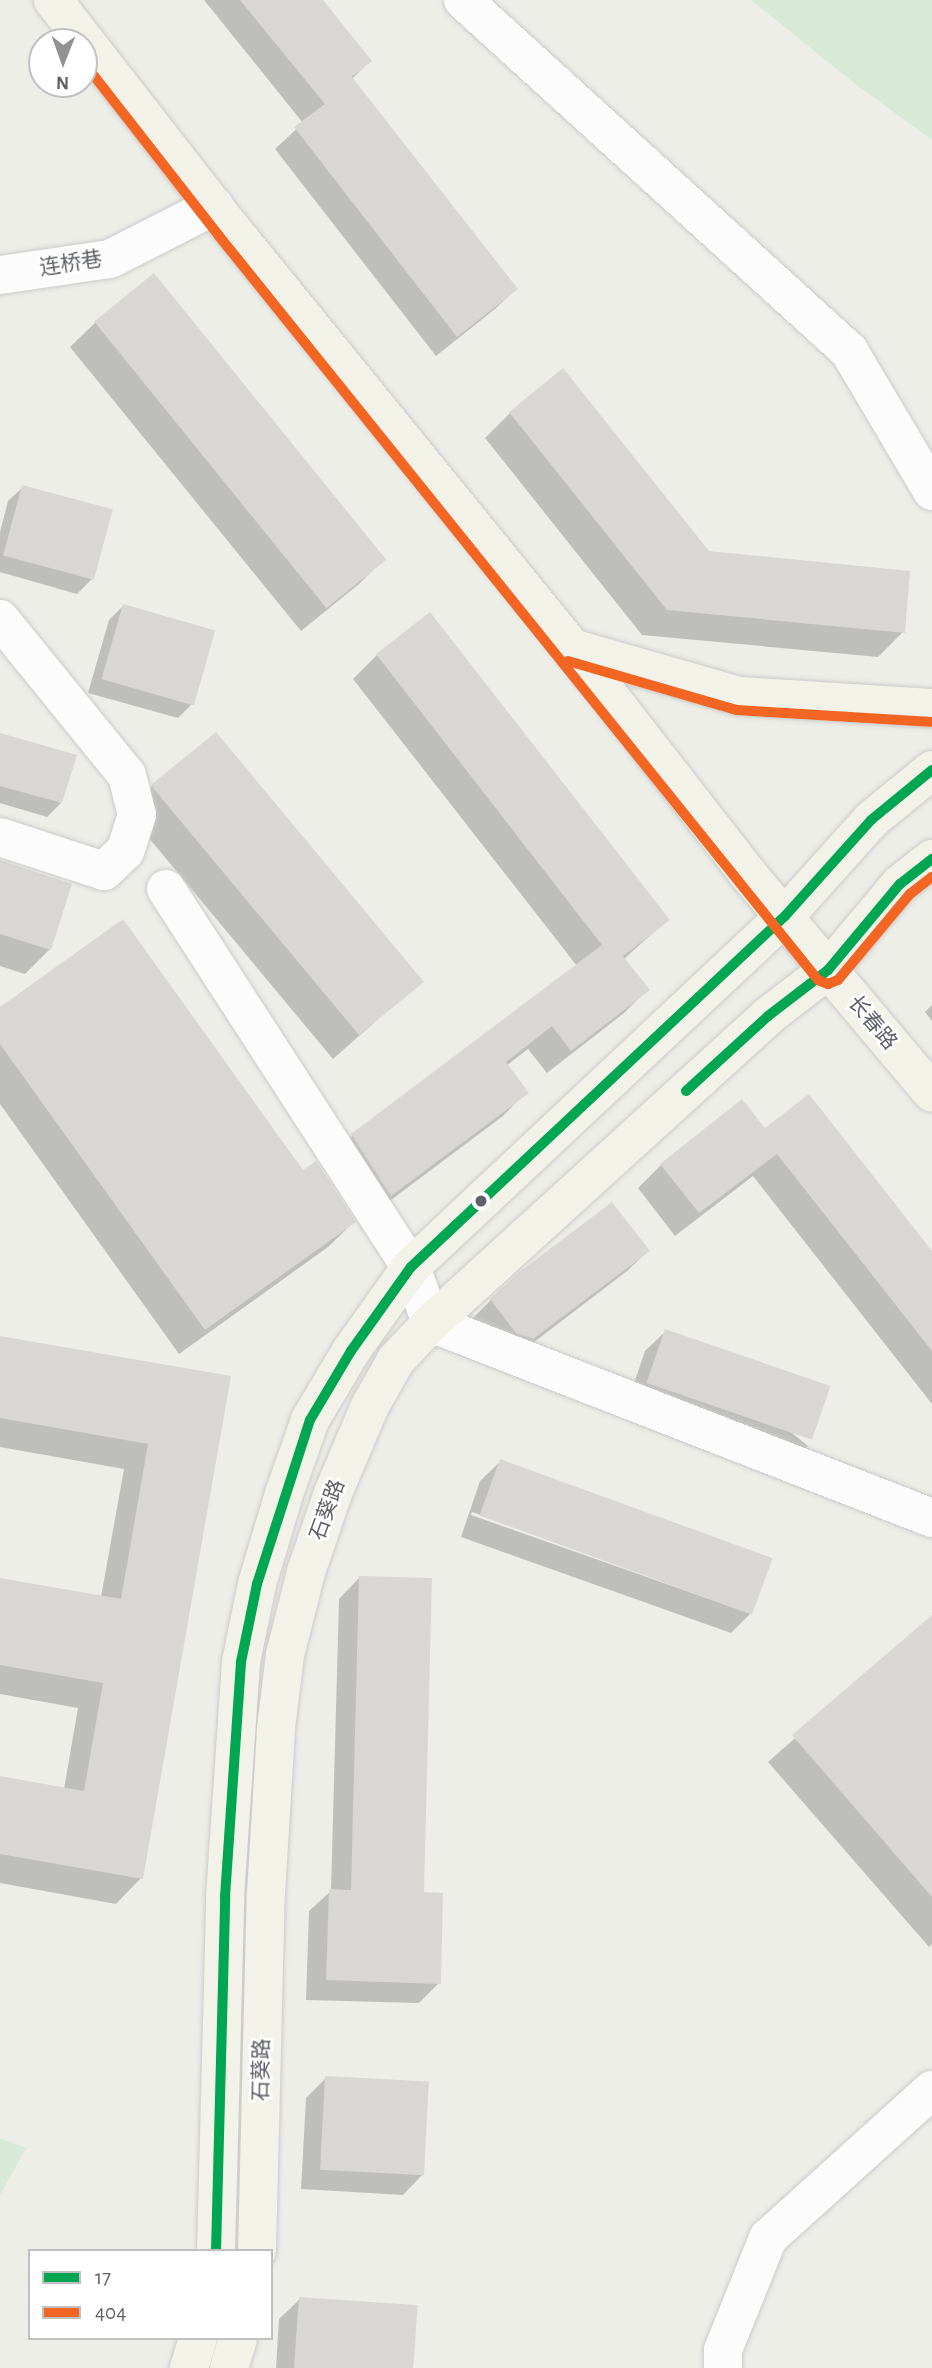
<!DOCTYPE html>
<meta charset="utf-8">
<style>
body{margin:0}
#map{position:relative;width:932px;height:2368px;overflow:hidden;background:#eeeee9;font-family:"Alegreya Sans","Noto Sans SC",sans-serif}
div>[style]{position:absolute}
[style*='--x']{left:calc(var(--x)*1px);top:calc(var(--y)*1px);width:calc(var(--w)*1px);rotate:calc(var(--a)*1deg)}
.green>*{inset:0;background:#d8e9d7}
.shadow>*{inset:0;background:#0003}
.building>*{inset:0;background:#d8d7d4;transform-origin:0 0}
.roads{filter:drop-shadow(0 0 2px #cacaca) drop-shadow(0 0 2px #cacaca)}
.minor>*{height:38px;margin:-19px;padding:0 19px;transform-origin:19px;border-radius:19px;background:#fcfcfc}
.major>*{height:38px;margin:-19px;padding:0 19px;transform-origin:19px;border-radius:19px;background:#f3f2e9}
.bus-1>*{height:10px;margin:-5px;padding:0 5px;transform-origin:5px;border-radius:5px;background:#00a651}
.bus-2>*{height:10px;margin:-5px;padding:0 5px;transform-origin:5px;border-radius:5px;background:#f26522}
.dots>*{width:19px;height:19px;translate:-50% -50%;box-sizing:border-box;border:4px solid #fff;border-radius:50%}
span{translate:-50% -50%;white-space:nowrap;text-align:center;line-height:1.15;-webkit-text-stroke:5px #fff;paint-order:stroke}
.street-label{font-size:21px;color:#5f6167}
.legend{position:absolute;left:28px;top:2249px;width:245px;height:91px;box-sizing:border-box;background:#fff;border:2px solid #bfc0c2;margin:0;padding:9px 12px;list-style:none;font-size:21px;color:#5f6167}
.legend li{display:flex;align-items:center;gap:14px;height:35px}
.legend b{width:35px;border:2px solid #bfc0c2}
.north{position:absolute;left:28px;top:28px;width:70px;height:70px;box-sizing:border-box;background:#fff;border:2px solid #bfc0c2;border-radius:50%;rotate:181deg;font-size:19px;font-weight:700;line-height:28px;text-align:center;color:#5f6167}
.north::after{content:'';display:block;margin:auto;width:24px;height:32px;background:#919294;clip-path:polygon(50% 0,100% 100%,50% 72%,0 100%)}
</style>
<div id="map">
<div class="green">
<div style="clip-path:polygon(751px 0,932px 0,932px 140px,854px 83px)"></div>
<div style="clip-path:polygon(0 2138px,26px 2148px,0 2195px)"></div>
</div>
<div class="shadow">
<div style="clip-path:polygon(204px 0,320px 0,370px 61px,352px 79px,516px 289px,495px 309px,436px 356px,275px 149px,303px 123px)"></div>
<div style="clip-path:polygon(96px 322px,384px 559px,359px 584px,301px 631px,70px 347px)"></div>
<div style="clip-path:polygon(510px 413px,708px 553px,903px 632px,878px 657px,642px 635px,485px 438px)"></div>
<div style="clip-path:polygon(23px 487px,92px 579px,77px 594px,0 572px,0 532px,8px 501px)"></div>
<div style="clip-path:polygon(123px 606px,192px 704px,178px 718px,88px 693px,109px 620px)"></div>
<div style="clip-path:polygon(377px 655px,667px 920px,624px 959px,648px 989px,624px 1013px,547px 1073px,528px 1049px,506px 1066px,526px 1092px,503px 1116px,367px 1218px,328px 1159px,352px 1136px,577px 966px,353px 679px)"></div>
<div style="clip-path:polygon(0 735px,61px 803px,47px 817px,0 803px)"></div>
<div style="clip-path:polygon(153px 785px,421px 981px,333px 1059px,128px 813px)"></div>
<div style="clip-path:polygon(0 862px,50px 949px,25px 974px,0 966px)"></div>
<div style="clip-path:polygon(932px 1005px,932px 1021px,925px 1012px)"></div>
<div style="clip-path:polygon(0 1009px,303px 1173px,354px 1222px,328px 1247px,179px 1354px,0 1104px)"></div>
<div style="clip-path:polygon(765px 1130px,932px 1253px,932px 1404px,753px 1176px,675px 1236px,638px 1188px,661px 1165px)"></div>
<div style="clip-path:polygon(648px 1251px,627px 1271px,512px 1359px,471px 1320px,491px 1300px)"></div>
<div style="clip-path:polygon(666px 1331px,808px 1446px,788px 1466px,627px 1404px,645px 1351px)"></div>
<div style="clip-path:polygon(0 1338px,229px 1378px,141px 1878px,116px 1904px,0 1883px,0 1778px,64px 1789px,78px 1708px,0 1694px,0 1579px,101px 1597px,124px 1469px,0 1447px)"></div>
<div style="clip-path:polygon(evenodd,501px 1461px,752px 1612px,731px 1633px,461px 1537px,480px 1481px,501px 1461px,472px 1512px,743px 1608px,743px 1611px,471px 1515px,472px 1512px)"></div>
<div style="clip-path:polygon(359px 1578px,439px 1983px,419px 2003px,306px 2000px,309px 1911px,331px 1891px,339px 1599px)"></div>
<div style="clip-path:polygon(932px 1617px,932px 1944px,929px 1947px,768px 1762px)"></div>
<div style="clip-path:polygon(326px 2078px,423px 2174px,403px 2195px,301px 2189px,306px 2098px)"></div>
<div style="clip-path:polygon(300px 2299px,412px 2368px,276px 2368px,279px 2319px)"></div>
</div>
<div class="building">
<div style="clip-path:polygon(240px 0,323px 0,372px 61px,352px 77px,518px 289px,457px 337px,294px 127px,325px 104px)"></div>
<div style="left:154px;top:273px;width:369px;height:77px;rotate:51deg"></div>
<div style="clip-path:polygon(563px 368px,709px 551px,910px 571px,905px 633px,667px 610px,509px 412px)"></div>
<div style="left:22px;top:485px;width:94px;height:73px;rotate:15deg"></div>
<div style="left:123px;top:604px;width:96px;height:78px;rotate:16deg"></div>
<div style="clip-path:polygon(430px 612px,670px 920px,623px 956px,650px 990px,571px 1051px,552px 1026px,506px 1062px,529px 1093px,391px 1196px,351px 1134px,602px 945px,376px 654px)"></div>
<div style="clip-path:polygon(216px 732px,424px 982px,359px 1035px,153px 788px,152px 784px)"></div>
<div style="clip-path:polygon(0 733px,77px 755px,62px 803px,0 786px)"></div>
<div style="clip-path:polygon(0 860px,72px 884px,51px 950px,0 934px)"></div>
<div style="clip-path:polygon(123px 919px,303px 1170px,316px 1161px,356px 1222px,205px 1330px,0 1044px,0 1007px)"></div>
<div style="clip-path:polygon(809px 1094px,932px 1251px,932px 1351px,777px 1154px,699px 1213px,660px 1164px,742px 1099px,765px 1128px)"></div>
<div style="clip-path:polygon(612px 1202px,650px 1251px,533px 1339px,516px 1333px,490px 1299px,518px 1273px)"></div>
<div style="left:665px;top:1329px;width:175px;height:57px;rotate:19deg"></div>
<div style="clip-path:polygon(0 1336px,231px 1376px,143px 1879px,0 1854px,0 1776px,84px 1791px,103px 1683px,0 1665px,0 1578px,121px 1599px,148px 1444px,0 1418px)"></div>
<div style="left:500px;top:1459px;width:290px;height:60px;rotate:20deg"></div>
<div style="clip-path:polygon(359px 1576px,432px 1578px,424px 1892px,443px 1893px,441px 1984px,326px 1980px,329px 1889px,351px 1890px)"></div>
<div style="clip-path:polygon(932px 1615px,932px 1897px,792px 1735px)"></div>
<div style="left:325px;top:2076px;width:104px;height:94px;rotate:3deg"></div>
<div style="left:299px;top:2297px;width:119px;height:71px;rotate:4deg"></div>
</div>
<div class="roads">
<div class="minor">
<div style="--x:463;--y:0;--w:522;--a:42.28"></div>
<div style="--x:849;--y:351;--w:163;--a:59.3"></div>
<div style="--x:0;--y:275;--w:111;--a:-8.3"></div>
<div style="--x:110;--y:259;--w:117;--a:-27"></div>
<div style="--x:0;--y:619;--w:201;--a:50.9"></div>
<div style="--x:127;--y:775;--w:41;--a:76"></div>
<div style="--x:137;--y:815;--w:38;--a:108"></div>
<div style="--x:125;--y:851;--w:29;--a:136"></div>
<div style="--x:104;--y:871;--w:109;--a:-161.9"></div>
<div style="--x:166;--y:889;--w:450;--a:57.1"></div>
<div style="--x:411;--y:1267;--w:59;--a:70.3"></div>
<div style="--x:431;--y:1323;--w:538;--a:21.27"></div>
<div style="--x:723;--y:2368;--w:18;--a:-90"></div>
<div style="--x:723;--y:2350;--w:121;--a:-68.1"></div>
<div style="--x:768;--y:2238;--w:221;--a:-42.1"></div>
</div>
<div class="major">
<div style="--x:53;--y:0;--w:288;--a:52.1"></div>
<div style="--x:230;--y:227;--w:542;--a:50.91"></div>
<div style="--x:572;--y:648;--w:285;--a:52.1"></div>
<div style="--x:747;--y:873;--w:287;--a:49.9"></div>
<div style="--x:572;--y:648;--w:174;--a:16"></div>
<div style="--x:739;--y:696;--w:193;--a:3.6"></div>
<div style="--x:216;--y:2251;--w:354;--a:-88.5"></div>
<div style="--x:225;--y:1897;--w:236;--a:-86.1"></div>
<div style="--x:241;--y:1662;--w:80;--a:-78.4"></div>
<div style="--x:257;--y:1584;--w:94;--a:-73.3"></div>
<div style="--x:284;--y:1494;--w:78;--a:-70.6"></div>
<div style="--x:310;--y:1420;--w:80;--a:-59.3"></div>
<div style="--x:351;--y:1351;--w:103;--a:-54.5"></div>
<div style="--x:411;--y:1267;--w:513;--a:-43.18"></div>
<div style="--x:785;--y:916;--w:129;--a:-48.1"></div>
<div style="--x:871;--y:820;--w:79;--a:-39.3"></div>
<div style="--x:257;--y:2251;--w:358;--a:-88.6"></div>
<div style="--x:266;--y:1893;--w:165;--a:-86.5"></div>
<div style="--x:276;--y:1728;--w:74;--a:-83"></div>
<div style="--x:285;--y:1655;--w:86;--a:-75.8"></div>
<div style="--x:306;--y:1572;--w:83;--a:-71.1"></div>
<div style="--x:333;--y:1493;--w:95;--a:-67"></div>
<div style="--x:370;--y:1406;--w:53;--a:-60.5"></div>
<div style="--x:396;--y:1360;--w:51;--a:-46.6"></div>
<div style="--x:431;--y:1323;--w:456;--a:-42.3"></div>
<div style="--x:768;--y:1016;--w:76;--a:-37.5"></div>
<div style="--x:828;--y:970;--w:112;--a:-50.1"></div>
<div style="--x:900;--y:884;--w:41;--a:-38"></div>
<div style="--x:189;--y:2368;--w:31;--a:-73"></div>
<div style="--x:229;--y:2368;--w:31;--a:-73"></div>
</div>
</div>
<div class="bus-1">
<div style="--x:686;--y:1091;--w:111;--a:-42.4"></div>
<div style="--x:768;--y:1016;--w:76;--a:-37.5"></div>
<div style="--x:828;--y:970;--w:112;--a:-50.1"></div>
<div style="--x:900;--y:884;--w:41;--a:-38"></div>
<div style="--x:216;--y:2251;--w:354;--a:-88.5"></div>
<div style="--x:225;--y:1897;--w:236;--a:-86.1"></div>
<div style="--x:241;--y:1662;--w:80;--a:-78.4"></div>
<div style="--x:257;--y:1584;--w:172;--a:-72.1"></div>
<div style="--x:310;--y:1420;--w:80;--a:-59.3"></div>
<div style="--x:351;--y:1351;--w:103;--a:-54.5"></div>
<div style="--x:411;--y:1267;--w:513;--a:-43.18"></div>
<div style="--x:785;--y:916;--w:129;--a:-48.1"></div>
<div style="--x:871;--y:820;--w:79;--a:-39.3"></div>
</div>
<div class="bus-2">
<div style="--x:84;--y:63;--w:219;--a:52"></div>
<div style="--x:219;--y:236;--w:955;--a:51.16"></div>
<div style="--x:818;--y:980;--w:11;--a:22"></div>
<div style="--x:828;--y:984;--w:11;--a:-22"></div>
<div style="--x:838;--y:980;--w:112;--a:-50.1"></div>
<div style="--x:910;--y:894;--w:28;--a:-38"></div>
<div style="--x:568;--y:661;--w:176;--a:16.2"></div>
<div style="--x:737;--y:710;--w:194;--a:3.5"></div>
</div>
<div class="dots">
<div style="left:481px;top:1201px;background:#5f6167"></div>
</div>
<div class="street-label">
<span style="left:71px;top:264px;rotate:-9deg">连桥巷</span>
<span style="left:872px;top:1023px;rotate:50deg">长春路</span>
<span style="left:328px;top:1510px;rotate:-70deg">石葵路</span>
<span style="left:262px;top:2070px;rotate:-89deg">石葵路</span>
</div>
<ul class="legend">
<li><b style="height:9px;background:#00a651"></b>17</li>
<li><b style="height:9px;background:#f26522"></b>404</li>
</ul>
<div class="north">N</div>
</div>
